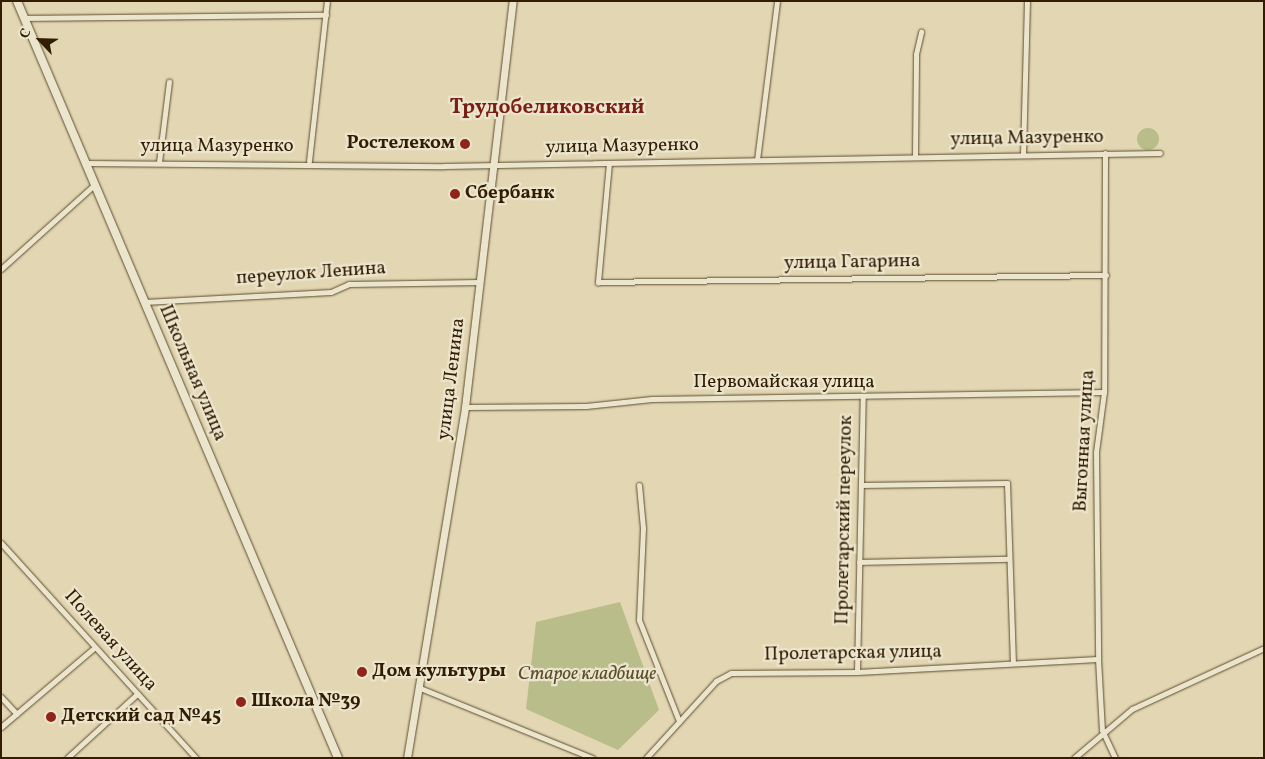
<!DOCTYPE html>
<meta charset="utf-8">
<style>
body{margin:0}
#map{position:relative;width:1265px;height:759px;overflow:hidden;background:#e2d7b2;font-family:Vollkorn,serif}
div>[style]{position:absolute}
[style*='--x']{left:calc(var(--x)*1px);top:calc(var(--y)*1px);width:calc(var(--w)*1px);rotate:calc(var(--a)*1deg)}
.green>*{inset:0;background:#b8bd89}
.round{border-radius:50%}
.roads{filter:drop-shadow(0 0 1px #5e4c2e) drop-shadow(0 0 1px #5e4c2e)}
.minor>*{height:5px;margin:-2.5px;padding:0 2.5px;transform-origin:2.5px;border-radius:2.5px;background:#ece5cd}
.tertiary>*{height:7px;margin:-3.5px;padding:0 3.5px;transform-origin:3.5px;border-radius:3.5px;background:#ece5cd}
.secondary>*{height:8px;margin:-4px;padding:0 4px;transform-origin:4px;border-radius:4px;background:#ece5cd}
.dots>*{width:14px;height:14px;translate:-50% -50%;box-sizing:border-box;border:2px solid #ece5cd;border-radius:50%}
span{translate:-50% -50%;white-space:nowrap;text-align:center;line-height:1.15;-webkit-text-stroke:4.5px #ece5cd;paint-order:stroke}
.street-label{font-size:19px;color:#321d02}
.poi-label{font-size:19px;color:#321d02;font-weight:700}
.right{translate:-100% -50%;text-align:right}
.left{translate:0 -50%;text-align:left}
.park-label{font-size:19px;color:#5a4d2a;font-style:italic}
.quarter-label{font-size:21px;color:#7a1f14;font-weight:700}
.frame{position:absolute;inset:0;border:2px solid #321d02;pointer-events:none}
.north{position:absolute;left:15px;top:15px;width:50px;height:50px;-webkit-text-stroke:4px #ece5cd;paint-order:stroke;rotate:294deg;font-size:14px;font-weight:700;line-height:20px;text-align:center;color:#321d02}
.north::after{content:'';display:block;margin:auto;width:18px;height:22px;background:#321d02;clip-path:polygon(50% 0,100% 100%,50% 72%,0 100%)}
</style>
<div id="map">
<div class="green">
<div class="round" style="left:1137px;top:128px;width:22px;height:22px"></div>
<div style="clip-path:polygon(620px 602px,659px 710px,618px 750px,526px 709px,536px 622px)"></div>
</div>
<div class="roads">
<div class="minor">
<div style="--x:24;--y:18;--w:302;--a:-0.6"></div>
<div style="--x:1105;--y:153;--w:239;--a:90.2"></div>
<div style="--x:1104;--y:392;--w:61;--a:97.6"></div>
<div style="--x:1096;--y:452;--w:207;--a:89.4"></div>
<div style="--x:1098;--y:659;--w:71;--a:86.8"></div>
<div style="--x:1102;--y:730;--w:31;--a:65"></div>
<div style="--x:1023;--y:154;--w:153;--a:-88.5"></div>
<div style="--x:915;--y:156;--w:102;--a:-89.4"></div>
<div style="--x:916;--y:54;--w:23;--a:-77"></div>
<div style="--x:757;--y:160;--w:160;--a:-82.8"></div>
<div style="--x:309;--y:161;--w:161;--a:-83.6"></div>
<div style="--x:159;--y:162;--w:81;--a:-82.9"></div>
<div style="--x:85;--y:163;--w:359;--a:0.5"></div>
<div style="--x:444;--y:166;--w:716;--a:-1.04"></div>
<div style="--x:609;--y:163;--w:120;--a:95.3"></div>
<div style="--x:598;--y:282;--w:508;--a:-0.79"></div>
<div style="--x:1;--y:269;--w:125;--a:-42.1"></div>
<div style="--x:144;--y:302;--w:187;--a:-3.1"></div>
<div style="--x:331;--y:292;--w:20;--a:-24"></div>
<div style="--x:349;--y:284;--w:131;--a:-0.9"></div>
<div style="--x:465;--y:407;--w:121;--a:-0.5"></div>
<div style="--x:586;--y:406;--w:66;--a:-6.1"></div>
<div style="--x:652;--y:399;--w:452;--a:-0.9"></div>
<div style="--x:639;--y:485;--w:43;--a:84.7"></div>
<div style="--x:643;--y:528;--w:92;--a:92.5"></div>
<div style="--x:639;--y:620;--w:109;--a:68.4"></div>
<div style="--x:862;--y:485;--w:145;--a:-0.8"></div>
<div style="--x:1007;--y:483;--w:180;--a:88.1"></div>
<div style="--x:1;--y:543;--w:290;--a:47.8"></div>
<div style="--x:859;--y:562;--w:149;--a:-1.2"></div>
<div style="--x:857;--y:672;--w:275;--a:-88.8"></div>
<div style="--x:420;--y:688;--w:186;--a:22.1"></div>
<div style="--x:1;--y:697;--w:23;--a:47"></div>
<div style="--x:1;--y:727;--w:123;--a:-40.4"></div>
<div style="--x:67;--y:758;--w:95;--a:-42.4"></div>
<div style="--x:646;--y:758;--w:104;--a:-47.7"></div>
<div style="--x:716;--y:681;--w:17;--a:-28"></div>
<div style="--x:731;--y:673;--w:126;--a:-0.5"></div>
<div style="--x:857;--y:672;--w:241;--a:-3.1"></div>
<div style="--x:1074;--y:758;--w:76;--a:-40.2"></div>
<div style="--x:1132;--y:709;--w:145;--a:-24.8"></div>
</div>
<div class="tertiary">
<div style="--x:407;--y:758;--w:356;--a:-80.6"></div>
<div style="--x:465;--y:407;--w:409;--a:-83.3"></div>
</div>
<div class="secondary">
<div style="--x:17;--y:1;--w:822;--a:67.02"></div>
</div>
</div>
<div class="dots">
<div style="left:465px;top:144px;background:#8f2418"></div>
<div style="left:455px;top:194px;background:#8f2418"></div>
<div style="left:362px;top:672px;background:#8f2418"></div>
<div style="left:241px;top:702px;background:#8f2418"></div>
<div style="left:51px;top:717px;background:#8f2418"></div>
</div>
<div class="street-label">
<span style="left:1027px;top:139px;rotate:-1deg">улица Мазуренко</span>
<span style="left:217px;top:147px">улица Мазуренко</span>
<span style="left:622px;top:147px;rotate:-1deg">улица Мазуренко</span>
<span style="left:852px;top:263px;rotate:-1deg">улица Гагарина</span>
<span style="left:311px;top:274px;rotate:-4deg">переулок Ленина</span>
<span style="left:192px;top:373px;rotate:67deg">Школьная улица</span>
<span style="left:452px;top:379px;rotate:-83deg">улица Ленина</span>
<span style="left:784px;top:383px">Первомайская улица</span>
<span style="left:1085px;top:441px;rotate:-87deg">Выгонная улица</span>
<span style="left:845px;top:520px;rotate:-89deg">Пролетарский переулок</span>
<span style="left:110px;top:641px;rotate:48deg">Полевая улица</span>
<span style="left:853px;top:654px;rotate:-1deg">Пролетарская улица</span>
</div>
<div class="poi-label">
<span class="right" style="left:455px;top:144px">Ростелеком</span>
<span class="left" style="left:465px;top:194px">Сбербанк</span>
<span class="left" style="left:372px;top:672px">Дом культуры</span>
<span class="left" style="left:251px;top:702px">Школа №39</span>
<span class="left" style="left:61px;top:717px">Детский сад №45</span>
</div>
<div class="park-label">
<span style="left:587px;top:675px">Старое кладбище</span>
</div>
<div class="quarter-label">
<span style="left:547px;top:108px">Трудобеликовский</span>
</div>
<div class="frame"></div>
<div class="north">С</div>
</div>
